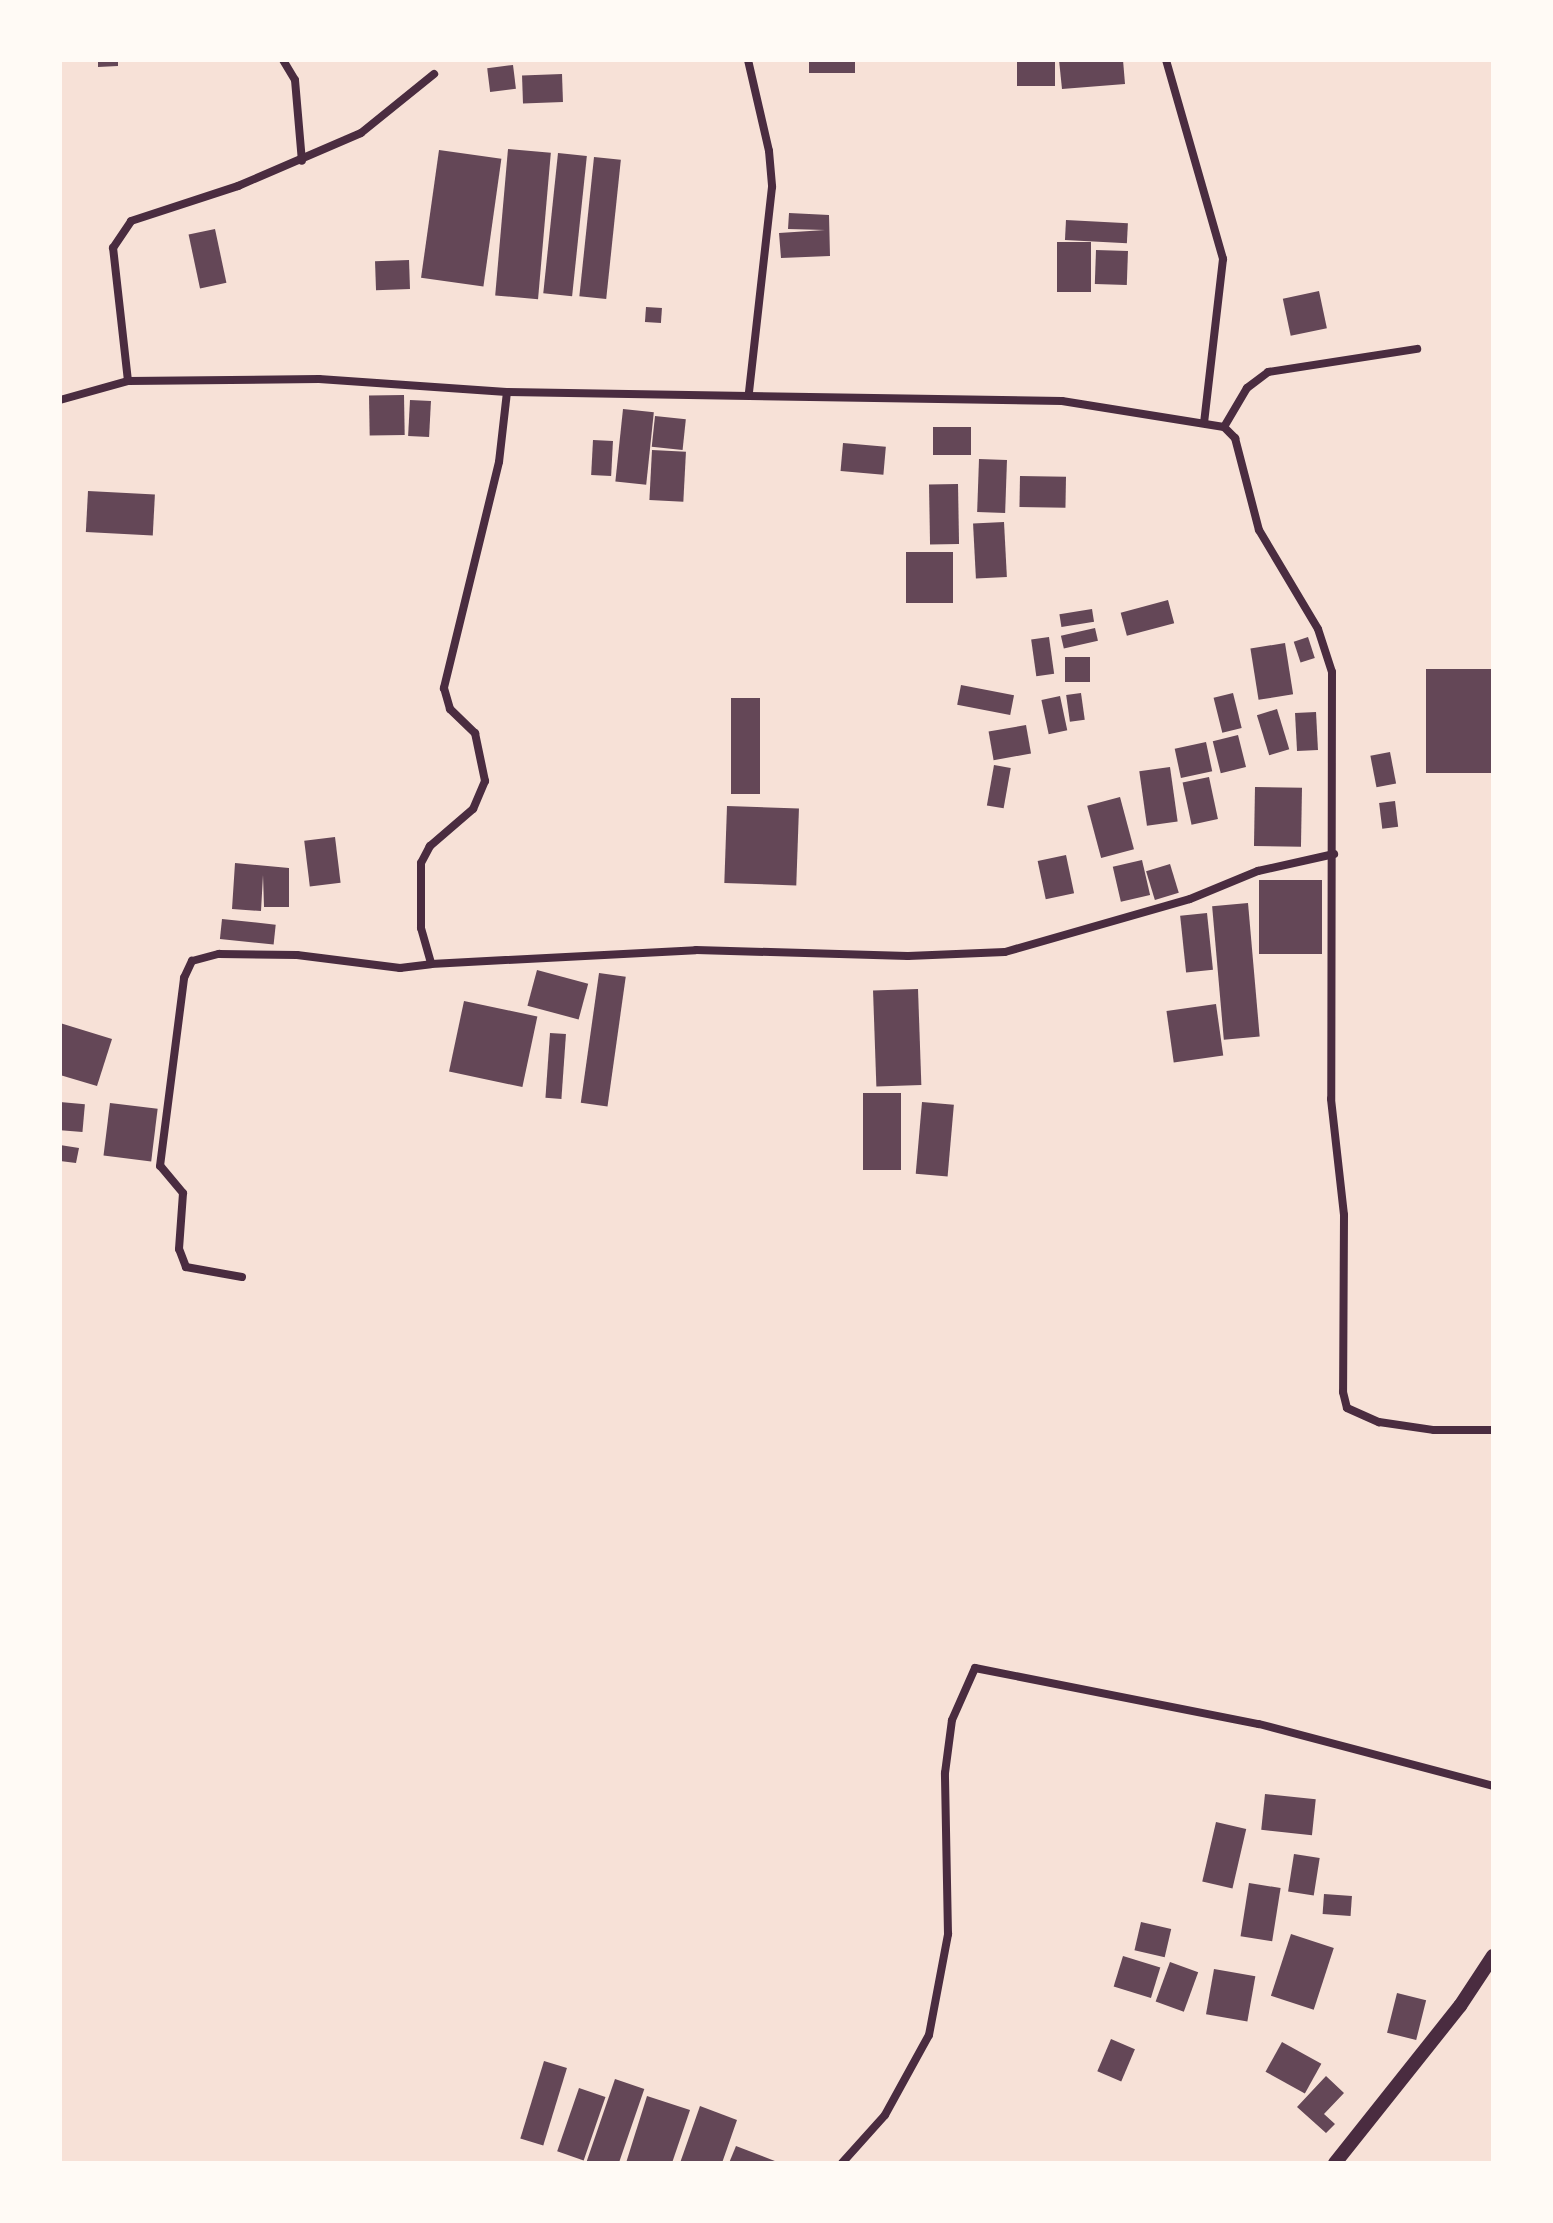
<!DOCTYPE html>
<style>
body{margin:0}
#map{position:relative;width:1553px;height:2223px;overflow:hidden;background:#f7e1d7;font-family:Barlow,sans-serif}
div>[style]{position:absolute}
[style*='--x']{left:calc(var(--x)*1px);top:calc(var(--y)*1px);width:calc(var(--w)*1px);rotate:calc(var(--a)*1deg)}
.building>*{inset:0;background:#644757;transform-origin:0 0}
.minor>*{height:8px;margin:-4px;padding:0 4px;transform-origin:4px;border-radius:4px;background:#4a2c40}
.tertiary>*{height:14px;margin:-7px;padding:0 7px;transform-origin:7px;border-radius:7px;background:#4a2c40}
span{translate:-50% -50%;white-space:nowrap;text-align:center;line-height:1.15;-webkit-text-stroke:8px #fffaf5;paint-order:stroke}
.frame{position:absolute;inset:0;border:62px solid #fffaf5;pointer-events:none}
</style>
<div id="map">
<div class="building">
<div style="clip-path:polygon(98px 60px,118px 60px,118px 66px,98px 67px)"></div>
<div style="left:809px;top:60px;width:46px;height:13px"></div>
<div style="left:1017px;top:60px;width:38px;height:26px"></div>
<div style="clip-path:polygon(1059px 60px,1123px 60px,1125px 84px,1062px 89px)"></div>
<div style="left:513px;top:65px;width:24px;height:26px;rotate:83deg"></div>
<div style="left:562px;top:74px;width:28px;height:40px;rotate:88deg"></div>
<div style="left:508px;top:149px;width:43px;height:147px;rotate:5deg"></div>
<div style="left:439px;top:150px;width:63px;height:129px;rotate:8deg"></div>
<div style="left:558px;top:153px;width:29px;height:141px;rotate:6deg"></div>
<div style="left:594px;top:157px;width:27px;height:140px;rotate:6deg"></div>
<div style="clip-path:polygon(789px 213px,829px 215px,830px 256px,781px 258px,779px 233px,825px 230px,788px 229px)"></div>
<div style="left:1066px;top:220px;width:62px;height:20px;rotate:3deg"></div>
<div style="left:215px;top:229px;width:55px;height:27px;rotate:78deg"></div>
<div style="left:1057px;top:242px;width:34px;height:50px"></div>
<div style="left:1096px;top:250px;width:32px;height:34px;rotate:2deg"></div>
<div style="left:409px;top:260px;width:29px;height:34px;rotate:88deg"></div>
<div style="left:1319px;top:291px;width:38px;height:37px;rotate:78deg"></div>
<div style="left:646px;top:307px;width:16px;height:15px;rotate:4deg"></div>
<div style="left:404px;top:395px;width:40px;height:35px;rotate:89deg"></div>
<div style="left:410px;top:400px;width:21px;height:36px;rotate:3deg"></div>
<div style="left:623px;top:409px;width:31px;height:73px;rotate:6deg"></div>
<div style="left:655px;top:416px;width:31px;height:31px;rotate:6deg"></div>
<div style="left:971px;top:427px;width:28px;height:38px;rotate:90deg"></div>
<div style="left:593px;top:440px;width:20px;height:35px;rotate:3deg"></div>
<div style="left:843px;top:443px;width:43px;height:28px;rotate:5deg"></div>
<div style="left:652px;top:450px;width:34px;height:50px;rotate:3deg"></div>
<div style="left:979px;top:459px;width:28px;height:53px;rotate:2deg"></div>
<div style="left:1020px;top:476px;width:46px;height:31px;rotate:1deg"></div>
<div style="left:958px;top:484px;width:60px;height:29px;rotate:89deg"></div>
<div style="left:88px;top:491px;width:67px;height:41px;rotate:3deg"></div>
<div style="left:1004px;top:522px;width:55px;height:31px;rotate:87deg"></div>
<div style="left:906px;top:552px;width:47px;height:51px"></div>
<div style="left:1168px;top:600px;width:24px;height:49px;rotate:75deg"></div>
<div style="left:1092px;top:609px;width:13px;height:33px;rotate:81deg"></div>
<div style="left:1095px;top:628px;width:13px;height:35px;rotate:77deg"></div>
<div style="left:1049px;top:637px;width:37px;height:18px;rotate:82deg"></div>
<div style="left:1308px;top:637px;width:22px;height:15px;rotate:72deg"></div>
<div style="left:1285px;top:643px;width:52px;height:35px;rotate:81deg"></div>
<div style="left:1065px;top:657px;width:25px;height:25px"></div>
<div style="left:1493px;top:669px;width:104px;height:67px;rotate:90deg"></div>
<div style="left:961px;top:685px;width:54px;height:20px;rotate:11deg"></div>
<div style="left:1081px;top:693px;width:27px;height:15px;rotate:82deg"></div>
<div style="left:1233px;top:693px;width:36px;height:20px;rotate:76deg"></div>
<div style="left:1060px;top:696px;width:35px;height:19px;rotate:78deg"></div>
<div style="left:731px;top:698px;width:29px;height:96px"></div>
<div style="left:1277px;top:709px;width:42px;height:21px;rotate:73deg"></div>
<div style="left:1316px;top:712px;width:38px;height:21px;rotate:87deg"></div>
<div style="left:1026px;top:725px;width:29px;height:38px;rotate:80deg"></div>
<div style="left:1238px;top:735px;width:33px;height:26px;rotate:76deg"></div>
<div style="left:1206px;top:742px;width:30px;height:32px;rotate:78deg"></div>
<div style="left:1390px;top:752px;width:32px;height:20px;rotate:79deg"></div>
<div style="left:994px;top:765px;width:17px;height:41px;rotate:10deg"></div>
<div style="left:1170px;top:767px;width:55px;height:31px;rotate:82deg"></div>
<div style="left:1209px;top:777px;width:43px;height:27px;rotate:78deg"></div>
<div style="left:1255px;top:787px;width:47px;height:59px;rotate:1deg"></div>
<div style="left:1120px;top:797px;width:54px;height:34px;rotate:75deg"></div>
<div style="left:1395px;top:801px;width:26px;height:16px;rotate:83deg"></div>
<div style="left:727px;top:806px;width:72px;height:77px;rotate:2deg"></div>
<div style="left:335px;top:837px;width:46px;height:31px;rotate:83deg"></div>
<div style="left:1066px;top:855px;width:39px;height:29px;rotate:78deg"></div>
<div style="left:1142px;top:860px;width:36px;height:30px;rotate:77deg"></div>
<div style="clip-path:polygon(235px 863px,289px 868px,289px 907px,264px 907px,263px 875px,261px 911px,232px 909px)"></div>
<div style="left:1170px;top:864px;width:30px;height:25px;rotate:73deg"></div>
<div style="left:1322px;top:880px;width:74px;height:63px;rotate:90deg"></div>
<div style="left:1248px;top:903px;width:134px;height:36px;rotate:85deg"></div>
<div style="left:1207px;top:913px;width:57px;height:27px;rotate:84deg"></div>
<div style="left:222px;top:919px;width:54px;height:20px;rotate:6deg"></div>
<div style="left:537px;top:970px;width:53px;height:37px;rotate:15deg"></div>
<div style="left:599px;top:973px;width:27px;height:131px;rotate:8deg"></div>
<div style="left:918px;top:989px;width:96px;height:45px;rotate:88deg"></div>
<div style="left:464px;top:1001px;width:75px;height:72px;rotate:12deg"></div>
<div style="left:1216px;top:1004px;width:52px;height:50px;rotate:82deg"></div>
<div style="clip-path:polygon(60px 1023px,112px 1039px,97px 1086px,60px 1075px)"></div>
<div style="left:550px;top:1033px;width:16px;height:65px;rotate:4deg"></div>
<div style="left:901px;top:1093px;width:77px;height:38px;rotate:90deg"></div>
<div style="left:60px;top:1102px;width:25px;height:28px;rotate:5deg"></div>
<div style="left:922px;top:1102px;width:32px;height:72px;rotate:5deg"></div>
<div style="left:110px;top:1103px;width:48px;height:53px;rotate:7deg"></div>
<div style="clip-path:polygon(60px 1145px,79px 1148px,76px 1163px,60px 1161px)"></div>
<div style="left:1265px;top:1794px;width:51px;height:36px;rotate:6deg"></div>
<div style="left:1216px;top:1822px;width:31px;height:61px;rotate:13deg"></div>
<div style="left:1294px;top:1854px;width:26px;height:38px;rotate:9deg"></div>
<div style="left:1249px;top:1883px;width:32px;height:54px;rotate:9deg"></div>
<div style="left:1324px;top:1894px;width:28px;height:20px;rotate:4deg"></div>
<div style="left:1141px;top:1922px;width:31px;height:29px;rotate:13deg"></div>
<div style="left:1291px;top:1934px;width:45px;height:65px;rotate:18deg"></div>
<div style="left:1123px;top:1956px;width:39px;height:32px;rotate:17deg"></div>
<div style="left:1170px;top:1962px;width:30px;height:42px;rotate:20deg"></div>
<div style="left:1214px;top:1969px;width:42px;height:46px;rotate:10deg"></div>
<div style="left:1397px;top:1993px;width:30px;height:41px;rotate:14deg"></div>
<div style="left:1111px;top:2039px;width:26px;height:35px;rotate:23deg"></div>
<div style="left:1282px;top:2042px;width:45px;height:34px;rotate:29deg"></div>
<div style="left:544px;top:2061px;width:24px;height:81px;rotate:17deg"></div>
<div style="clip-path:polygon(1326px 2076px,1344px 2093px,1324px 2114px,1335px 2124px,1326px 2133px,1297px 2107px)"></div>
<div style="left:615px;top:2079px;width:31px;height:89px;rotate:19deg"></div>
<div style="left:579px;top:2088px;width:28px;height:67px;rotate:19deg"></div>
<div style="clip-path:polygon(647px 2096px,690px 2110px,672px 2163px,626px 2163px)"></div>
<div style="clip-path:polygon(700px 2106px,737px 2120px,722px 2163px,680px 2163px)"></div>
<div style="clip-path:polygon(736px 2146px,780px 2163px,729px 2163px)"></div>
</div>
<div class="minor">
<div style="--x:283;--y:60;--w:23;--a:59"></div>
<div style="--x:295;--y:80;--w:81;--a:85.1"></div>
<div style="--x:748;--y:60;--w:93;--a:77"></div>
<div style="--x:769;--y:151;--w:36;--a:85"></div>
<div style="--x:772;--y:187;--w:207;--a:96.4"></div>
<div style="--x:1166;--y:60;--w:207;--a:74"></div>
<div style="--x:1223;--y:259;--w:164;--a:96.6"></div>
<div style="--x:128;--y:381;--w:134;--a:-96.4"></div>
<div style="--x:113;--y:248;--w:32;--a:-56"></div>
<div style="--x:131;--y:221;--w:113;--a:-18.1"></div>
<div style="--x:238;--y:186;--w:134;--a:-23.3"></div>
<div style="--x:361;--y:133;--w:94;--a:-38.9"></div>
<div style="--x:507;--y:392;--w:70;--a:96.5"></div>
<div style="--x:499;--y:462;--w:233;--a:103.7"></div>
<div style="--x:444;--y:688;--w:22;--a:74"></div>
<div style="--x:450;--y:709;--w:35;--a:44"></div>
<div style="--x:475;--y:733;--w:49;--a:78.2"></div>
<div style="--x:485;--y:781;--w:30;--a:113"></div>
<div style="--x:473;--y:809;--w:57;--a:139.3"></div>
<div style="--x:430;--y:846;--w:19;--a:118"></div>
<div style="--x:421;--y:863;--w:65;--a:90"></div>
<div style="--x:421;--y:928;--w:37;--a:74"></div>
<div style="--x:431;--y:964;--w:265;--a:-3"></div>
<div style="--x:696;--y:950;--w:212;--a:1.6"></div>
<div style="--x:908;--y:956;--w:97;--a:-2.4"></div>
<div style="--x:1005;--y:952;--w:192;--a:-16"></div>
<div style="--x:1190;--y:899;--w:74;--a:-22.4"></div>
<div style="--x:1258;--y:871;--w:78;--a:-12.6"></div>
<div style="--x:60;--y:400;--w:71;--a:-15.6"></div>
<div style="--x:128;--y:381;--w:191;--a:-0.6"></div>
<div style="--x:319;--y:379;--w:188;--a:4"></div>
<div style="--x:507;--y:392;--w:555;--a:0.93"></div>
<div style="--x:1062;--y:401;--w:164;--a:9.1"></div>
<div style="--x:1224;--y:427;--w:16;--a:45"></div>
<div style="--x:1235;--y:438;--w:95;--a:75.4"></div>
<div style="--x:1259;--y:530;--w:115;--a:59.2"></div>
<div style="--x:1318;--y:629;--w:45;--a:72"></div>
<div style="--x:1332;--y:672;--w:427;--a:90.1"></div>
<div style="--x:1331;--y:1099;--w:117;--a:83.6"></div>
<div style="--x:1344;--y:1215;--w:177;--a:90.3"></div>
<div style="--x:1343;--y:1392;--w:16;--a:76"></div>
<div style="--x:1347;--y:1408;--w:35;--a:24"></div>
<div style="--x:1379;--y:1422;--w:56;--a:8.3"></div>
<div style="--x:1434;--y:1430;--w:59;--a:0"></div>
<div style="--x:1224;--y:427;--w:45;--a:-59.5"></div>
<div style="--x:1247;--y:388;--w:26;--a:-37"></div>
<div style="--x:1268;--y:372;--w:151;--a:-8.8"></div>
<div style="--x:242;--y:1277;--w:57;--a:-169.9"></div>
<div style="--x:186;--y:1267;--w:19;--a:-111"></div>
<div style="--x:179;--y:1249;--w:56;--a:-85.9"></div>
<div style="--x:183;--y:1193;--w:35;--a:-130"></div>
<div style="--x:160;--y:1166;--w:190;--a:-82.7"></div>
<div style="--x:184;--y:978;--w:19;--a:-65"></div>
<div style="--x:192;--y:961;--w:28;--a:-15"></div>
<div style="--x:219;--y:954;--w:78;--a:0.7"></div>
<div style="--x:297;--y:955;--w:104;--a:7.2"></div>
<div style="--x:400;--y:968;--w:31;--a:-7"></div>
<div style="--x:842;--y:2163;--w:64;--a:-48.1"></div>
<div style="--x:885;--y:2115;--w:91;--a:-61.2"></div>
<div style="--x:929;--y:2035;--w:103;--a:-79.3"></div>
<div style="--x:948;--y:1934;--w:161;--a:-91.1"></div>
<div style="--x:945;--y:1773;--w:53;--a:-82.5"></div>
<div style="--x:952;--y:1720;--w:57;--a:-66.1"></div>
<div style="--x:975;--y:1668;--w:289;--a:11.2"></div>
<div style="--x:1259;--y:1724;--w:242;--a:14.8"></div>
</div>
<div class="tertiary">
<div style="--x:1335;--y:2163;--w:201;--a:-51.5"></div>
<div style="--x:1460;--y:2006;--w:60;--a:-56.6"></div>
</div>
<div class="frame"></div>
</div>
